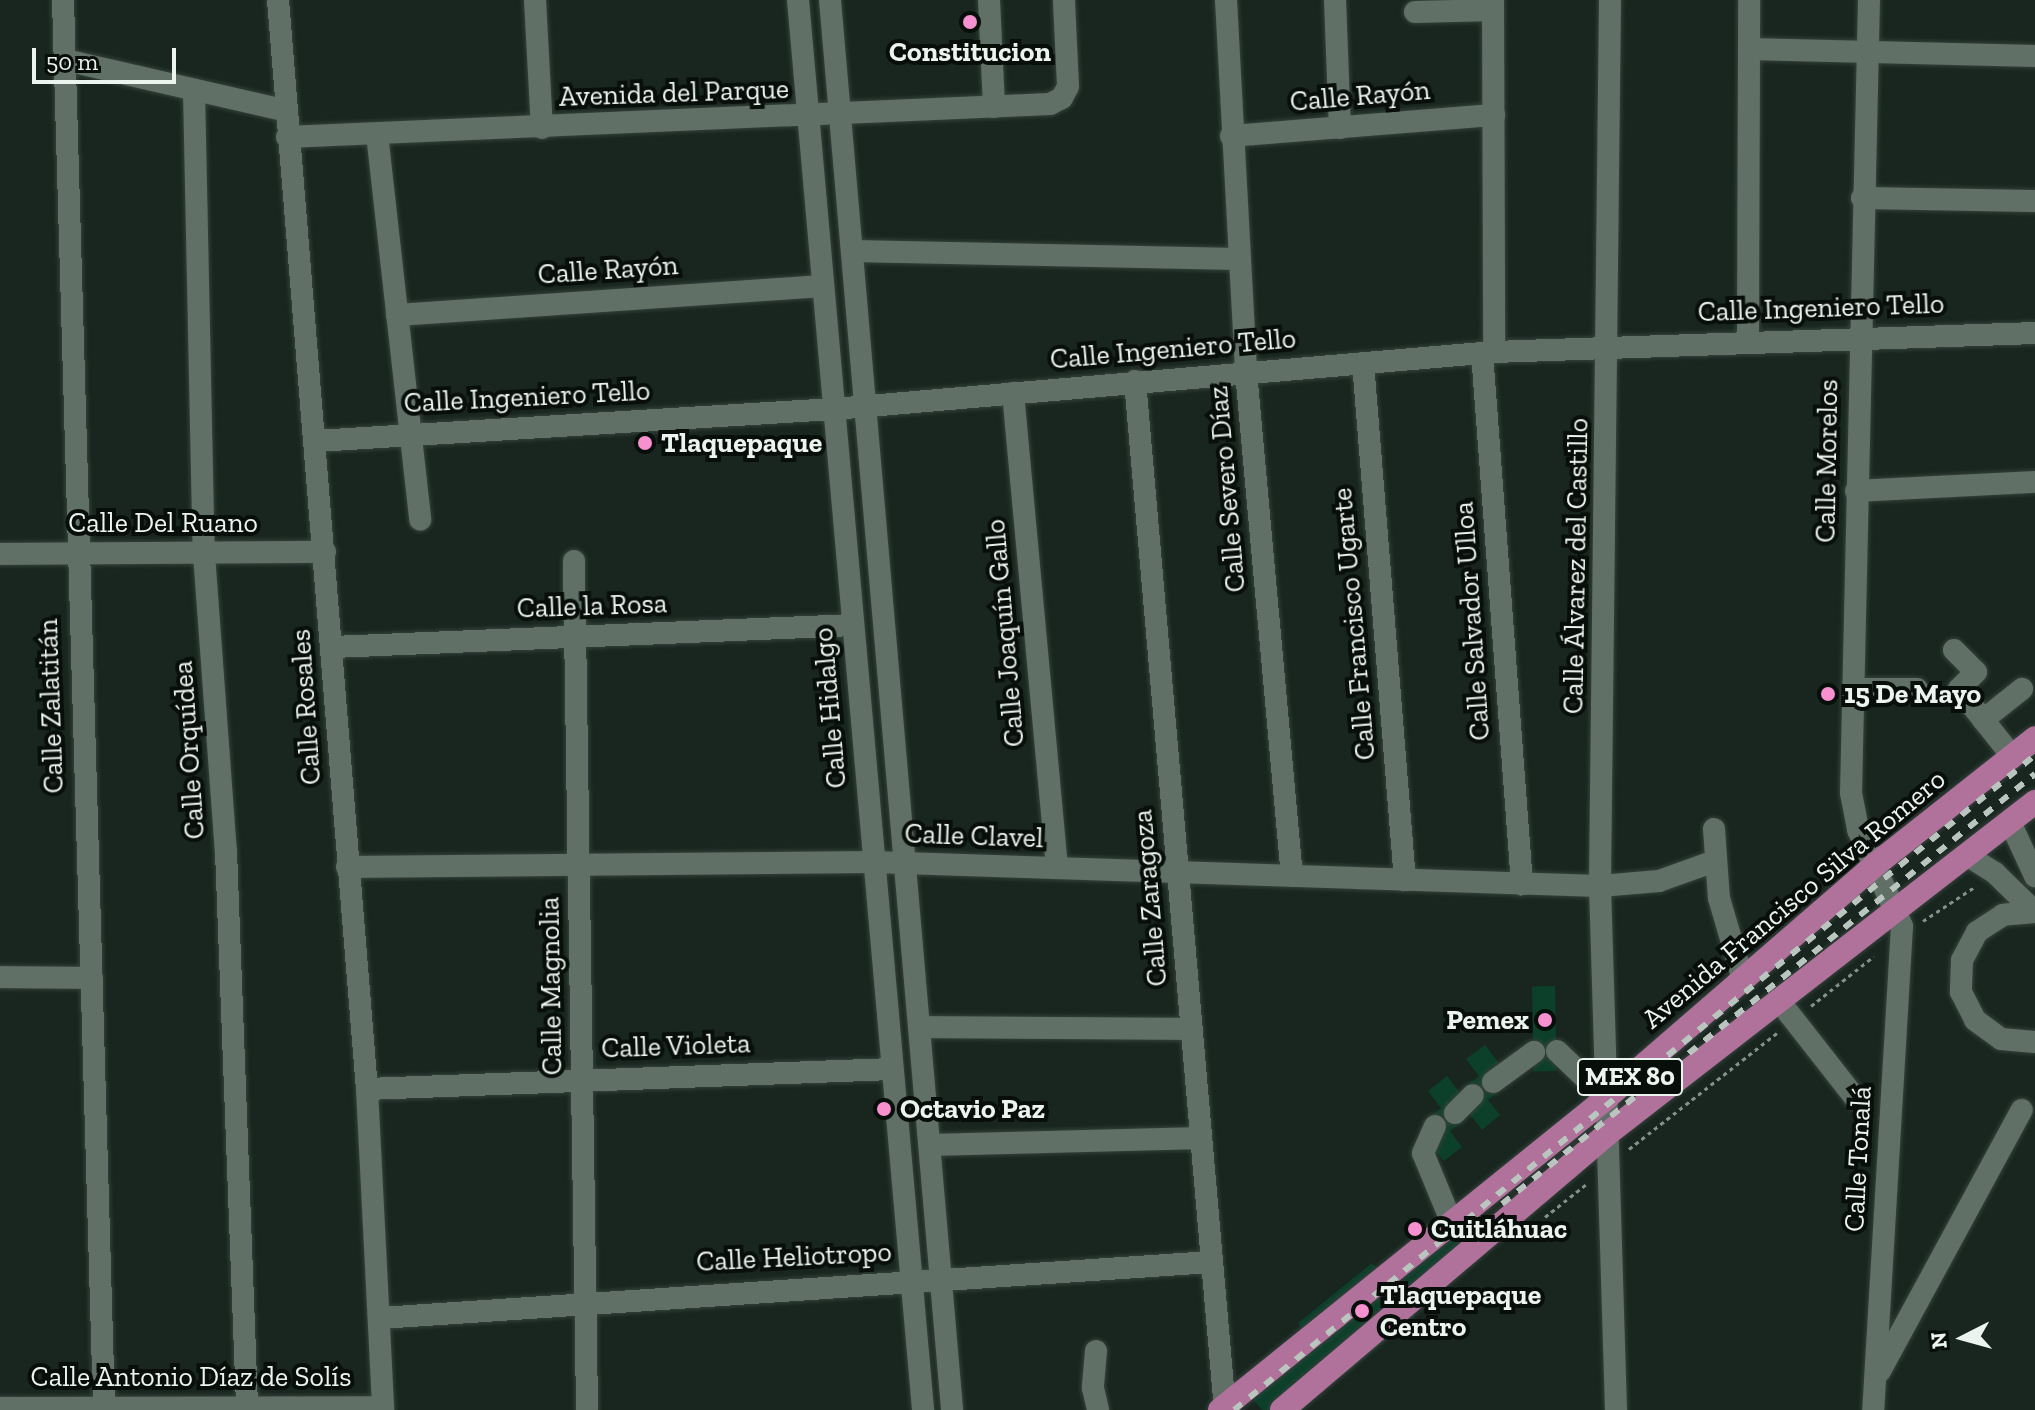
<!DOCTYPE html>
<meta charset="utf-8">
<style>
body{margin:0}
#map{position:relative;width:2035px;height:1410px;overflow:hidden;background:#18261f;font-family:"Zilla Slab",serif}
div>[style]{position:absolute}
[style*='--x']{left:calc(var(--x)*1px);top:calc(var(--y)*1px);width:calc(var(--w)*1px);rotate:calc(var(--a)*1deg)}
.building>*{inset:0;background:#0c402b;transform-origin:0 0}
.path>*{height:3px;margin-top:-1.5px;transform-origin:0;background:repeating-linear-gradient(90deg,#84908a 0 4px,transparent 0 8px)}
.roads{filter:drop-shadow(0 0 2px #36413c) drop-shadow(0 0 2px #36413c)}
.minor>*{height:22px;margin:-11px;padding:0 11px;transform-origin:11px;border-radius:11px;background:#607067}
.major>*{height:24px;margin:-12px;padding:0 12px;transform-origin:12px;border-radius:12px;background:#b0729a}
.rail>*{height:6px;margin-top:-3px;transform-origin:0;background:repeating-linear-gradient(90deg,#bac5bf 0 10px,transparent 0 20px)}
.dots>*{width:22px;height:22px;translate:-50% -50%;box-sizing:border-box;border:4px solid #080e0a;border-radius:50%}
span{translate:-50% -50%;white-space:nowrap;text-align:center;line-height:1.15;-webkit-text-stroke:8px #080e0a;paint-order:stroke}
.shield-label span{padding:2px 6px;background:#080e0a;border:2px solid;border-radius:6px;-webkit-text-stroke-width:0}
.shield-label{font-size:26px;color:#ebf4ef;font-weight:700}
.poi-label{font-size:28px;color:#ebf4ef;font-weight:700}
.left{translate:0 -50%;text-align:left}
.right{translate:-100% -50%;text-align:right}
.street-label{font-size:28px;color:#ebf4ef}
.north{position:absolute;left:1923px;top:1298px;width:80px;height:80px;-webkit-text-stroke:6px #080e0a;paint-order:stroke;rotate:264deg;font-size:22px;font-weight:700;line-height:32px;text-align:center;color:#ebf4ef}
.north::after{content:'';display:block;margin:auto;width:28px;height:36px;background:#ebf4ef;clip-path:polygon(50% 0,100% 100%,50% 72%,0 100%)}
.scale{position:absolute;left:32px;top:48px;width:144px;height:36px;box-sizing:border-box;border:4px solid #ebf4ef;border-top:0;padding-left:10px;font-size:24px;line-height:28px;white-space:nowrap;color:#ebf4ef;-webkit-text-stroke:6px #080e0a;paint-order:stroke}
</style>
<div id="map">
<div class="building">
<div style="left:1555px;top:986px;width:85px;height:23px;rotate:89deg"></div>
<div style="clip-path:polygon(1485px 1045px,1499px 1063px,1486px 1073px,1500px 1091px,1488px 1100px,1500px 1115px,1482px 1130px,1468px 1112px,1480px 1103px,1466px 1086px,1479px 1076px,1466px 1059px)"></div>
<div style="clip-path:polygon(1447px 1076px,1461px 1094px,1448px 1104px,1462px 1122px,1450px 1131px,1462px 1147px,1444px 1161px,1430px 1144px,1428px 1118px,1441px 1108px,1428px 1091px)"></div>
<div style="clip-path:polygon(1455px 1208px,1484px 1243px,1407px 1307px,1415px 1316px,1341px 1377px,1332px 1367px,1278px 1410px,1262px 1410px,1241px 1385px,1304px 1332px,1298px 1323px,1372px 1263px,1380px 1271px)"></div>
</div>
<div class="path">
<div style="--x:1923;--y:921;--w:64;--a:-33.4"></div>
<div style="--x:1811;--y:1006;--w:80;--a:-38.4"></div>
<div style="--x:1629;--y:1149;--w:188;--a:-38.1"></div>
<div style="--x:1545;--y:1217;--w:56;--a:-38.5"></div>
</div>
<div class="roads">
<div class="minor">
<div style="--x:63;--y:0;--w:1411;--a:88.33"></div>
<div style="--x:278;--y:0;--w:1093;--a:85.33"></div>
<div style="--x:367;--y:1089;--w:321;--a:87.1"></div>
<div style="--x:535;--y:0;--w:128;--a:86.9"></div>
<div style="--x:798;--y:0;--w:1416;--a:84.93"></div>
<div style="--x:830;--y:0;--w:1415;--a:85.05"></div>
<div style="--x:989;--y:0;--w:107;--a:87.3"></div>
<div style="--x:1226;--y:0;--w:373;--a:86.9"></div>
<div style="--x:1246;--y:372;--w:506;--a:84.79"></div>
<div style="--x:1335;--y:0;--w:128;--a:87.8"></div>
<div style="--x:1493;--y:0;--w:352;--a:89.8"></div>
<div style="--x:1610;--y:0;--w:886;--a:90.65"></div>
<div style="--x:1600;--y:886;--w:524;--a:88.25"></div>
<div style="--x:1869;--y:0;--w:793;--a:91.3"></div>
<div style="--x:1851;--y:793;--w:38;--a:79"></div>
<div style="--x:1858;--y:830;--w:106;--a:65.4"></div>
<div style="--x:1902;--y:926;--w:485;--a:93.4"></div>
<div style="--x:1415;--y:12;--w:78;--a:-1.5"></div>
<div style="--x:1749;--y:49;--w:286;--a:1.4"></div>
<div style="--x:65;--y:60;--w:225;--a:12.9"></div>
<div style="--x:194;--y:90;--w:464;--a:88.8"></div>
<div style="--x:204;--y:554;--w:298;--a:85.8"></div>
<div style="--x:226;--y:851;--w:555;--a:87.83"></div>
<div style="--x:377;--y:134;--w:388;--a:83.6"></div>
<div style="--x:1231;--y:136;--w:264;--a:-4.6"></div>
<div style="--x:287;--y:137;--w:764;--a:-2.48"></div>
<div style="--x:1050;--y:104;--w:13;--a:-27"></div>
<div style="--x:1062;--y:98;--w:13;--a:-63"></div>
<div style="--x:1068;--y:86;--w:86;--a:-92.7"></div>
<div style="--x:1862;--y:198;--w:173;--a:1"></div>
<div style="--x:852;--y:251;--w:387;--a:1.2"></div>
<div style="--x:397;--y:315;--w:427;--a:-3.9"></div>
<div style="--x:1748;--y:339;--w:339;--a:-89.8"></div>
<div style="--x:1482;--y:353;--w:533;--a:85.69"></div>
<div style="--x:1363;--y:363;--w:519;--a:85.36"></div>
<div style="--x:1135;--y:381;--w:1033;--a:85"></div>
<div style="--x:1013;--y:393;--w:477;--a:84.7"></div>
<div style="--x:316;--y:441;--w:519;--a:-3.54"></div>
<div style="--x:834;--y:409;--w:662;--a:-4.94"></div>
<div style="--x:1494;--y:352;--w:541;--a:-2.01"></div>
<div style="--x:1856;--y:491;--w:179;--a:-2.9"></div>
<div style="--x:0;--y:554;--w:325;--a:-0.4"></div>
<div style="--x:574;--y:561;--w:849;--a:89.12"></div>
<div style="--x:333;--y:647;--w:520;--a:-2.42"></div>
<div style="--x:1954;--y:650;--w:31;--a:45"></div>
<div style="--x:1976;--y:672;--w:24;--a:135"></div>
<div style="--x:1959;--y:689;--w:85;--a:51.7"></div>
<div style="--x:1853;--y:689;--w:64;--a:0"></div>
<div style="--x:1983;--y:720;--w:50;--a:-38.5"></div>
<div style="--x:2010;--y:822;--w:60;--a:65.2"></div>
<div style="--x:1714;--y:829;--w:69;--a:85.9"></div>
<div style="--x:1719;--y:898;--w:85;--a:73.7"></div>
<div style="--x:1968;--y:856;--w:32;--a:32"></div>
<div style="--x:1995;--y:873;--w:56;--a:44.3"></div>
<div style="--x:347;--y:867;--w:526;--a:-0.54"></div>
<div style="--x:873;--y:862;--w:727;--a:1.89"></div>
<div style="--x:1600;--y:886;--w:59;--a:-4.8"></div>
<div style="--x:1659;--y:881;--w:59;--a:-19.7"></div>
<div style="--x:2035;--y:912;--w:32;--a:175"></div>
<div style="--x:2003;--y:915;--w:31;--a:147"></div>
<div style="--x:1977;--y:932;--w:32;--a:118"></div>
<div style="--x:1962;--y:960;--w:32;--a:92"></div>
<div style="--x:1961;--y:992;--w:31;--a:63"></div>
<div style="--x:1975;--y:1020;--w:32;--a:36"></div>
<div style="--x:2001;--y:1039;--w:34;--a:5"></div>
<div style="--x:0;--y:977;--w:92;--a:0.6"></div>
<div style="--x:1780;--y:1002;--w:123;--a:51.9"></div>
<div style="--x:921;--y:1027;--w:270;--a:0.4"></div>
<div style="--x:1557;--y:1051;--w:68;--a:43.8"></div>
<div style="--x:1493;--y:1082;--w:51;--a:-36.2"></div>
<div style="--x:367;--y:1089;--w:525;--a:-2.18"></div>
<div style="--x:1455;--y:1113;--w:25;--a:-45"></div>
<div style="--x:1435;--y:1126;--w:30;--a:114"></div>
<div style="--x:1423;--y:1153;--w:74;--a:67.6"></div>
<div style="--x:931;--y:1145;--w:270;--a:-1.5"></div>
<div style="--x:381;--y:1318;--w:833;--a:-3.86"></div>
<div style="--x:1096;--y:1351;--w:37;--a:95"></div>
<div style="--x:1093;--y:1388;--w:23;--a:77"></div>
<div style="--x:1880;--y:1371;--w:297;--a:-61.5"></div>
<div style="--x:0;--y:1408;--w:383;--a:-0.1"></div>
</div>
<div class="major">
<div style="--x:1220;--y:1410;--w:496;--a:-38.9"></div>
<div style="--x:1606;--y:1098;--w:356;--a:-40.9"></div>
<div style="--x:1875;--y:865;--w:204;--a:-38.4"></div>
<div style="--x:1282;--y:1410;--w:426;--a:-40.3"></div>
<div style="--x:1607;--y:1134;--w:542;--a:-37.8"></div>
</div>
</div>
<div class="rail">
<div style="--x:1502;--y:1204;--w:685;--a:-38.9"></div>
<div style="--x:1234;--y:1410;--w:1035;--a:-39.27"></div>
</div>
<div class="dots">
<div style="left:970px;top:22px;background:#f690cf"></div>
<div style="left:645px;top:443px;background:#f690cf"></div>
<div style="left:1828px;top:694px;background:#f690cf"></div>
<div style="left:1545px;top:1020px;background:#f690cf"></div>
<div style="left:884px;top:1109px;background:#f690cf"></div>
<div style="left:1415px;top:1229px;background:#f690cf"></div>
<div style="left:1362px;top:1311px;background:#f690cf"></div>
</div>
<div class="shield-label">
<span style="left:1630px;top:1077px">MEX 80</span>
</div>
<div class="poi-label">
<span style="left:970px;top:52px">Constitucion</span>
<span class="left" style="left:661px;top:443px">Tlaquepaque</span>
<span class="left" style="left:1844px;top:694px">15 De Mayo</span>
<span class="right" style="left:1529px;top:1020px">Pemex</span>
<span class="left" style="left:900px;top:1109px">Octavio Paz</span>
<span class="left" style="left:1431px;top:1229px">Cuitláhuac</span>
<span class="left" style="left:1380px;top:1311px">Tlaquepaque<br>Centro</span>
</div>
<div class="street-label">
<span style="left:674px;top:93px;rotate:-2deg">Avenida del Parque</span>
<span style="left:1360px;top:96px;rotate:-5deg">Calle Rayón</span>
<span style="left:608px;top:270px;rotate:-4deg">Calle Rayón</span>
<span style="left:1821px;top:308px;rotate:-2deg">Calle Ingeniero Tello</span>
<span style="left:1173px;top:349px;rotate:-5deg">Calle Ingeniero Tello</span>
<span style="left:527px;top:397px;rotate:-3deg">Calle Ingeniero Tello</span>
<span style="left:1827px;top:461px;rotate:-89deg">Calle Morelos</span>
<span style="left:1227px;top:489px;rotate:-95deg">Calle Severo Díaz</span>
<span style="left:163px;top:523px">Calle Del Ruano</span>
<span style="left:1576px;top:566px;rotate:-89deg">Calle Álvarez del Castillo</span>
<span style="left:592px;top:606px;rotate:-2deg">Calle la Rosa</span>
<span style="left:1472px;top:621px;rotate:-94deg">Calle Salvador Ulloa</span>
<span style="left:1354px;top:624px;rotate:-95deg">Calle Francisco Ugarte</span>
<span style="left:1005px;top:633px;rotate:-95deg">Calle Joaquín Gallo</span>
<span style="left:51px;top:706px;rotate:-92deg">Calle Zalatitán</span>
<span style="left:306px;top:707px;rotate:-94deg">Calle Rosales</span>
<span style="left:830px;top:708px;rotate:-95deg">Calle Hidalgo</span>
<span style="left:189px;top:750px;rotate:-94deg">Calle Orquídea</span>
<span style="left:974px;top:836px;rotate:2deg">Calle Clavel</span>
<span style="left:1150px;top:898px;rotate:-95deg">Calle Zaragoza</span>
<span style="left:1794px;top:899px;rotate:-40deg">Avenida Francisco Silva Romero</span>
<span style="left:551px;top:986px;rotate:-91deg">Calle Magnolia</span>
<span style="left:676px;top:1046px;rotate:-2deg">Calle Violeta</span>
<span style="left:1858px;top:1159px;rotate:-87deg">Calle Tonalá</span>
<span style="left:794px;top:1257px;rotate:-3deg">Calle Heliotropo</span>
<span style="left:191px;top:1377px">Calle Antonio Díaz de Solís</span>
</div>
<div class="north">N</div>
<div class="scale">50 m</div>
</div>
